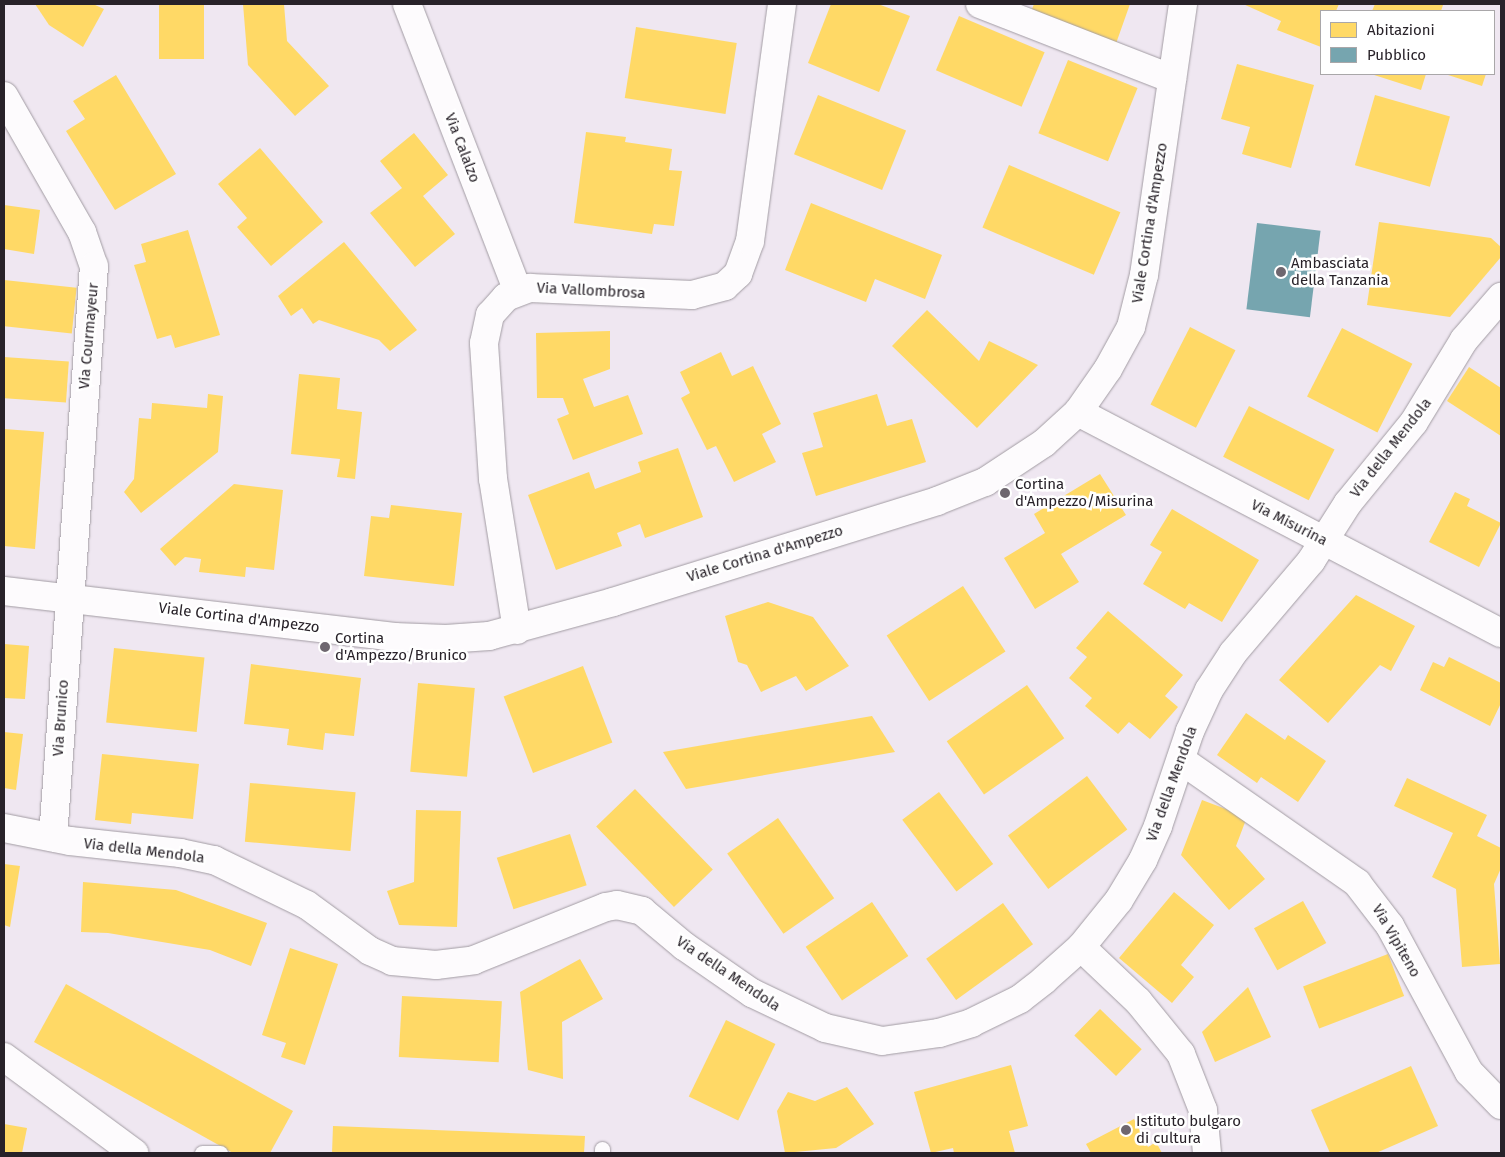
<!DOCTYPE html>
<style>
body{margin:0}
#map{position:relative;width:1505px;height:1157px;overflow:hidden;background:#efe7f1;font-family:"Fira Sans",sans-serif}
div>[style]{position:absolute}
[style*='--x']{left:calc(var(--x)*1px);top:calc(var(--y)*1px);width:calc(var(--w)*1px);rotate:calc(var(--a)*1deg)}
.homes>*{inset:0;background:#ffd966;transform-origin:0 0}
.public>*{inset:0;background:#76a5af;transform-origin:0 0}
.roads{filter:drop-shadow(0 0 1px #a29ca3) drop-shadow(0 0 1px #a29ca3)}
.service>*{height:15px;margin:-7.5px;padding:0 7.5px;transform-origin:7.5px;border-radius:7.5px;background:#fdfbfd}
.minor>*{height:28px;margin:-14px;padding:0 14px;transform-origin:14px;border-radius:14px;background:#fdfbfd}
.tertiary>*{height:28px;margin:-14px;padding:0 14px;transform-origin:14px;border-radius:14px;background:#fdfbfd}
.dots>*{width:14px;height:14px;translate:-50% -50%;box-sizing:border-box;border:2px solid #fff;border-radius:50%}
span{translate:-50% -50%;white-space:nowrap;text-align:center;line-height:1.15;-webkit-text-stroke:5px #fff;paint-order:stroke}
.street-label{font-size:15px;color:#282229}
.poi-label{font-size:15px;color:#282229}
.left{translate:0 -50%;text-align:left}
.frame{position:absolute;inset:0;border:5px solid #282229;pointer-events:none}
.legend{position:absolute;left:1320px;top:10px;width:175px;height:65px;box-sizing:border-box;background:#fff;border:1px solid #a9a7a9;margin:0;padding:6px 9px;list-style:none;font-size:15px;color:#282229}
.legend li{display:flex;align-items:center;gap:10px;height:25px}
.legend b{width:25px;border:1px solid #a9a7a9}
</style>
<div id="map">
<div class="homes">
<div style="clip-path:polygon(35px 4px,93px 4px,104px 9px,83px 47px,49px 25px)"></div>
<div style="left:159px;top:4px;width:45px;height:55px"></div>
<div style="clip-path:polygon(243px 4px,284px 4px,287px 41px,329px 86px,295px 116px,248px 65px)"></div>
<div style="clip-path:polygon(831px 4px,878px 4px,910px 16px,879px 92px,808px 63px)"></div>
<div style="clip-path:polygon(1034px 4px,1130px 4px,1113px 52px,1027px 22px)"></div>
<div style="clip-path:polygon(1243px 4px,1339px 4px,1336px 11px,1321px 11px,1321px 47px,1277px 30px,1281px 21px)"></div>
<div style="clip-path:polygon(1375px 4px,1438px 4px,1443px 5px,1441px 11px,1372px 11px)"></div>
<div style="left:959px;top:16px;width:93px;height:59px;rotate:23deg"></div>
<div style="left:636px;top:27px;width:102px;height:72px;rotate:9deg"></div>
<div style="left:1068px;top:60px;width:75px;height:79px;rotate:22deg"></div>
<div style="clip-path:polygon(1237px 64px,1314px 85px,1291px 168px,1242px 154px,1250px 127px,1221px 119px)"></div>
<div style="clip-path:polygon(1371px 74px,1426px 74px,1421px 90px)"></div>
<div style="clip-path:polygon(1445px 74px,1486px 74px,1482px 86px)"></div>
<div style="clip-path:polygon(116px 75px,176px 174px,115px 210px,66px 131px,85px 119px,73px 101px)"></div>
<div style="left:818px;top:95px;width:95px;height:64px;rotate:22deg"></div>
<div style="left:1375px;top:95px;width:78px;height:73px;rotate:16deg"></div>
<div style="clip-path:polygon(586px 132px,626px 137px,625px 142px,672px 149px,669px 170px,682px 171px,674px 226px,654px 224px,652px 234px,574px 223px)"></div>
<div style="clip-path:polygon(414px 133px,448px 175px,423px 196px,455px 234px,415px 267px,370px 213px,402px 188px,380px 161px)"></div>
<div style="clip-path:polygon(260px 148px,323px 222px,271px 266px,237px 227px,247px 218px,218px 184px)"></div>
<div style="left:1009px;top:165px;width:121px;height:68px;rotate:23deg"></div>
<div style="clip-path:polygon(811px 203px,942px 255px,925px 299px,875px 279px,866px 302px,785px 270px)"></div>
<div style="clip-path:polygon(4px 205px,40px 210px,34px 254px,4px 249px)"></div>
<div style="clip-path:polygon(1379px 222px,1491px 238px,1501px 247px,1501px 257px,1450px 317px,1367px 305px)"></div>
<div style="clip-path:polygon(188px 230px,220px 335px,175px 348px,171px 335px,157px 339px,134px 265px,146px 262px,141px 244px)"></div>
<div style="clip-path:polygon(344px 242px,417px 330px,390px 351px,379px 340px,319px 320px,313px 324px,302px 308px,291px 316px,278px 296px)"></div>
<div style="left:4px;top:280px;width:73px;height:46px;rotate:6deg"></div>
<div style="clip-path:polygon(927px 310px,979px 361px,989px 341px,1038px 365px,977px 428px,892px 346px)"></div>
<div style="left:1190px;top:327px;width:51px;height:87px;rotate:27deg"></div>
<div style="left:1342px;top:328px;width:79px;height:77px;rotate:27deg"></div>
<div style="clip-path:polygon(610px 331px,610px 369px,583px 379px,594px 407px,628px 395px,643px 434px,573px 460px,557px 419px,569px 414px,563px 398px,537px 398px,536px 333px)"></div>
<div style="clip-path:polygon(721px 352px,732px 376px,753px 366px,781px 424px,762px 434px,776px 462px,734px 482px,716px 446px,707px 450px,681px 398px,690px 393px,680px 372px)"></div>
<div style="left:4px;top:357px;width:65px;height:41px;rotate:4deg"></div>
<div style="clip-path:polygon(1469px 367px,1501px 388px,1501px 436px,1447px 401px)"></div>
<div style="clip-path:polygon(299px 374px,340px 378px,337px 409px,362px 412px,355px 479px,337px 477px,340px 459px,291px 454px)"></div>
<div style="clip-path:polygon(208px 394px,223px 396px,218px 452px,141px 513px,124px 492px,134px 479px,139px 418px,151px 419px,152px 403px,207px 408px)"></div>
<div style="clip-path:polygon(877px 394px,887px 426px,912px 419px,926px 462px,816px 496px,802px 453px,823px 447px,813px 413px)"></div>
<div style="left:1249px;top:406px;width:96px;height:57px;rotate:27deg"></div>
<div style="clip-path:polygon(4px 429px,44px 432px,35px 549px,4px 546px)"></div>
<div style="clip-path:polygon(678px 448px,703px 517px,645px 538px,640px 524px,617px 533px,622px 546px,556px 570px,528px 495px,589px 472px,595px 489px,641px 472px,638px 462px)"></div>
<div style="clip-path:polygon(1100px 474px,1126px 515px,1061px 554px,1079px 582px,1035px 609px,1004px 558px,1045px 533px,1034px 514px)"></div>
<div style="clip-path:polygon(234px 484px,283px 490px,274px 570px,246px 567px,245px 577px,199px 572px,201px 559px,185px 557px,175px 566px,160px 549px)"></div>
<div style="clip-path:polygon(1455px 492px,1470px 499px,1467px 506px,1501px 523px,1479px 567px,1429px 542px)"></div>
<div style="clip-path:polygon(391px 505px,462px 513px,454px 586px,364px 576px,371px 516px,389px 518px)"></div>
<div style="clip-path:polygon(1172px 509px,1259px 560px,1222px 622px,1189px 603px,1185px 609px,1143px 584px,1162px 552px,1150px 545px)"></div>
<div style="left:963px;top:586px;width:78px;height:91px;rotate:57deg"></div>
<div style="clip-path:polygon(1356px 595px,1415px 626px,1391px 671px,1380px 665px,1328px 723px,1279px 680px)"></div>
<div style="clip-path:polygon(768px 602px,813px 617px,849px 666px,806px 691px,796px 676px,761px 692px,747px 665px,738px 662px,725px 616px)"></div>
<div style="clip-path:polygon(1108px 611px,1183px 675px,1165px 696px,1178px 707px,1150px 739px,1129px 722px,1118px 734px,1085px 706px,1092px 698px,1069px 678px,1087px 657px,1076px 648px)"></div>
<div style="clip-path:polygon(4px 644px,29px 646px,25px 699px,4px 698px)"></div>
<div style="left:114px;top:648px;width:91px;height:75px;rotate:6deg"></div>
<div style="clip-path:polygon(1449px 657px,1501px 683px,1501px 703px,1490px 726px,1420px 690px,1433px 662px,1444px 667px)"></div>
<div style="clip-path:polygon(251px 664px,361px 678px,354px 736px,325px 733px,323px 750px,287px 745px,289px 729px,244px 724px)"></div>
<div style="left:583px;top:666px;width:82px;height:85px;rotate:69deg"></div>
<div style="left:418px;top:683px;width:57px;height:89px;rotate:5deg"></div>
<div style="left:1027px;top:685px;width:65px;height:98px;rotate:55deg"></div>
<div style="clip-path:polygon(1246px 713px,1285px 740px,1288px 735px,1326px 761px,1298px 802px,1261px 777px,1257px 783px,1217px 755px)"></div>
<div style="clip-path:polygon(872px 716px,895px 752px,686px 789px,663px 752px)"></div>
<div style="clip-path:polygon(4px 732px,23px 734px,16px 790px,4px 788px)"></div>
<div style="clip-path:polygon(102px 754px,199px 764px,193px 819px,132px 813px,131px 824px,95px 820px)"></div>
<div style="left:1087px;top:776px;width:67px;height:99px;rotate:53deg"></div>
<div style="clip-path:polygon(1407px 778px,1487px 815px,1477px 836px,1501px 848px,1501px 868px,1494px 884px,1500px 964px,1462px 967px,1456px 889px,1432px 877px,1453px 833px,1394px 806px)"></div>
<div style="left:250px;top:783px;width:106px;height:59px;rotate:5deg"></div>
<div style="left:635px;top:789px;width:112px;height:54px;rotate:46deg"></div>
<div style="left:939px;top:792px;width:90px;height:46px;rotate:53deg"></div>
<div style="clip-path:polygon(1202px 800px,1247px 817px,1236px 846px,1265px 879px,1229px 910px,1181px 855px)"></div>
<div style="clip-path:polygon(416px 810px,461px 811px,457px 927px,399px 925px,387px 891px,414px 882px)"></div>
<div style="left:778px;top:818px;width:98px;height:62px;rotate:55deg"></div>
<div style="left:570px;top:834px;width:54px;height:77px;rotate:72deg"></div>
<div style="clip-path:polygon(4px 864px,20px 866px,10px 927px,4px 925px)"></div>
<div style="clip-path:polygon(83px 882px,176px 890px,267px 923px,251px 966px,210px 950px,108px 933px,81px 932px)"></div>
<div style="clip-path:polygon(1174px 892px,1214px 925px,1181px 965px,1194px 977px,1172px 1003px,1119px 958px)"></div>
<div style="left:1303px;top:901px;width:48px;height:56px;rotate:61deg"></div>
<div style="left:872px;top:902px;width:65px;height:80px;rotate:56deg"></div>
<div style="left:1003px;top:903px;width:51px;height:95px;rotate:54deg"></div>
<div style="clip-path:polygon(290px 948px,338px 964px,305px 1065px,281px 1057px,286px 1043px,262px 1035px)"></div>
<div style="left:1388px;top:954px;width:45px;height:91px;rotate:69deg"></div>
<div style="clip-path:polygon(580px 959px,603px 999px,562px 1022px,563px 1079px,528px 1070px,520px 992px)"></div>
<div style="clip-path:polygon(66px 984px,293px 1111px,270px 1153px,233px 1153px,34px 1042px)"></div>
<div style="clip-path:polygon(1248px 987px,1271px 1037px,1215px 1062px,1202px 1032px)"></div>
<div style="left:402px;top:996px;width:100px;height:61px;rotate:3deg"></div>
<div style="left:1100px;top:1009px;width:58px;height:37px;rotate:44deg"></div>
<div style="left:726px;top:1020px;width:55px;height:85px;rotate:26deg"></div>
<div style="clip-path:polygon(1011px 1065px,1028px 1126px,1009px 1131px,1015px 1153px,954px 1153px,953px 1148px,931px 1153px,914px 1092px)"></div>
<div style="clip-path:polygon(1411px 1066px,1438px 1126px,1376px 1153px,1330px 1153px,1311px 1110px)"></div>
<div style="clip-path:polygon(847px 1087px,874px 1124px,836px 1148px,785px 1153px,777px 1111px,788px 1092px,815px 1101px)"></div>
<div style="clip-path:polygon(1134px 1119px,1148px 1147px,1156px 1142px,1162px 1153px,1091px 1153px,1086px 1144px)"></div>
<div style="clip-path:polygon(4px 1124px,27px 1128px,22px 1153px,4px 1153px)"></div>
<div style="clip-path:polygon(333px 1126px,585px 1136px,584px 1153px,332px 1153px)"></div>
</div>
<div class="public">
<div style="left:1257px;top:223px;width:64px;height:87px;rotate:7deg"></div>
</div>
<div class="roads">
<div class="service">
<div style="--x:202;--y:1153;--w:18;--a:0"></div>
<div style="--x:602;--y:1153;--w:4;--a:-90"></div>
</div>
<div class="minor">
<div style="--x:407;--y:4;--w:308;--a:68.9"></div>
<div style="--x:980;--y:4;--w:206;--a:21.3"></div>
<div style="--x:4;--y:96;--w:157;--a:60.2"></div>
<div style="--x:82;--y:232;--w:36;--a:71"></div>
<div style="--x:94;--y:266;--w:573;--a:94.1"></div>
<div style="--x:1078;--y:412;--w:477;--a:27.6"></div>
<div style="--x:517;--y:630;--w:153;--a:-99"></div>
<div style="--x:493;--y:479;--w:136;--a:-93.8"></div>
<div style="--x:484;--y:343;--w:29;--a:-78"></div>
<div style="--x:490;--y:315;--w:24;--a:-48"></div>
<div style="--x:506;--y:297;--w:26;--a:-21"></div>
<div style="--x:530;--y:288;--w:162;--a:2.5"></div>
<div style="--x:692;--y:295;--w:34;--a:-15"></div>
<div style="--x:725;--y:286;--w:18;--a:-43"></div>
<div style="--x:738;--y:274;--w:35;--a:-70"></div>
<div style="--x:750;--y:241;--w:239;--a:-82.3"></div>
<div style="--x:1181;--y:760;--w:215;--a:34.9"></div>
<div style="--x:1357;--y:883;--w:54;--a:52.5"></div>
<div style="--x:1390;--y:926;--w:166;--a:61.6"></div>
<div style="--x:1469;--y:1072;--w:46;--a:45.9"></div>
<div style="--x:4;--y:828;--w:67;--a:11.1"></div>
<div style="--x:70;--y:841;--w:111;--a:6.2"></div>
<div style="--x:180;--y:853;--w:35;--a:12"></div>
<div style="--x:214;--y:860;--w:103;--a:25.8"></div>
<div style="--x:307;--y:905;--w:78;--a:36.1"></div>
<div style="--x:370;--y:951;--w:24;--a:24"></div>
<div style="--x:392;--y:961;--w:44;--a:5.2"></div>
<div style="--x:436;--y:965;--w:38;--a:-7"></div>
<div style="--x:474;--y:960;--w:142;--a:-21.9"></div>
<div style="--x:606;--y:907;--w:11;--a:-10"></div>
<div style="--x:617;--y:905;--w:26;--a:13"></div>
<div style="--x:642;--y:911;--w:55;--a:39.8"></div>
<div style="--x:684;--y:946;--w:83;--a:34.7"></div>
<div style="--x:752;--y:993;--w:81;--a:25.6"></div>
<div style="--x:825;--y:1028;--w:58;--a:12.8"></div>
<div style="--x:882;--y:1041;--w:58;--a:-8"></div>
<div style="--x:939;--y:1033;--w:34;--a:-17"></div>
<div style="--x:971;--y:1023;--w:55;--a:-26.1"></div>
<div style="--x:1020;--y:999;--w:31;--a:-38"></div>
<div style="--x:1044;--y:980;--w:50;--a:-41.7"></div>
<div style="--x:1081;--y:947;--w:60;--a:-51"></div>
<div style="--x:1119;--y:900;--w:47;--a:-59"></div>
<div style="--x:1143;--y:860;--w:37;--a:-66"></div>
<div style="--x:1158;--y:826;--w:100;--a:-71.4"></div>
<div style="--x:1190;--y:731;--w:45;--a:-65.1"></div>
<div style="--x:1209;--y:690;--w:44;--a:-57"></div>
<div style="--x:1233;--y:653;--w:121;--a:-49.7"></div>
<div style="--x:1311;--y:561;--w:69;--a:-57.5"></div>
<div style="--x:1348;--y:503;--w:104;--a:-50.8"></div>
<div style="--x:1414;--y:422;--w:96;--a:-58.6"></div>
<div style="--x:1464;--y:340;--w:57;--a:-49.3"></div>
<div style="--x:1081;--y:947;--w:79;--a:43.5"></div>
<div style="--x:1138;--y:1001;--w:68;--a:50.9"></div>
<div style="--x:1181;--y:1054;--w:60;--a:68.6"></div>
<div style="--x:1203;--y:1110;--w:43;--a:84.7"></div>
<div style="--x:4;--y:1057;--w:162;--a:36.4"></div>
</div>
<div class="tertiary">
<div style="--x:4;--y:591;--w:393;--a:6.7"></div>
<div style="--x:394;--y:637;--w:52;--a:2.2"></div>
<div style="--x:446;--y:639;--w:43;--a:-4"></div>
<div style="--x:489;--y:636;--w:129;--a:-15.3"></div>
<div style="--x:613;--y:602;--w:339;--a:-17.3"></div>
<div style="--x:937;--y:501;--w:52;--a:-21.6"></div>
<div style="--x:985;--y:482;--w:71;--a:-33.5"></div>
<div style="--x:1044;--y:443;--w:46;--a:-42.4"></div>
<div style="--x:1078;--y:412;--w:52;--a:-55.1"></div>
<div style="--x:1108;--y:369;--w:48;--a:-61.3"></div>
<div style="--x:1131;--y:327;--w:54;--a:-76"></div>
<div style="--x:1144;--y:275;--w:274;--a:-81.8"></div>
</div>
</div>
<div class="dots">
<div style="left:1281px;top:272px;background:#6e676f"></div>
<div style="left:1005px;top:493px;background:#6e676f"></div>
<div style="left:325px;top:647px;background:#6e676f"></div>
<div style="left:1126px;top:1130px;background:#6e676f"></div>
</div>
<div class="street-label">
<span style="left:462px;top:148px;rotate:69deg">Via Calalzo</span>
<span style="left:1150px;top:223px;rotate:-81deg">Viale Cortina d'Ampezzo</span>
<span style="left:591px;top:291px;rotate:3deg">Via Vallombrosa</span>
<span style="left:89px;top:336px;rotate:-85deg">Via Courmayeur</span>
<span style="left:1391px;top:448px;rotate:-52deg">Via della Mendola</span>
<span style="left:1289px;top:523px;rotate:27deg">Via Misurina</span>
<span style="left:765px;top:554px;rotate:-17deg">Viale Cortina d'Ampezzo</span>
<span style="left:239px;top:618px;rotate:7deg">Viale Cortina d'Ampezzo</span>
<span style="left:61px;top:718px;rotate:-86deg">Via Brunico</span>
<span style="left:1172px;top:784px;rotate:-70deg">Via della Mendola</span>
<span style="left:144px;top:851px;rotate:7deg">Via della Mendola</span>
<span style="left:1396px;top:941px;rotate:60deg">Via Vipiteno</span>
<span style="left:728px;top:974px;rotate:34deg">Via della Mendola</span>
</div>
<div class="poi-label">
<span class="left" style="left:1291px;top:272px">Ambasciata<br>della Tanzania</span>
<span class="left" style="left:1015px;top:493px">Cortina<br>d'Ampezzo/Misurina</span>
<span class="left" style="left:335px;top:647px">Cortina<br>d'Ampezzo/Brunico</span>
<span class="left" style="left:1136px;top:1130px">Istituto bulgaro<br>di cultura</span>
</div>
<div class="frame"></div>
<ul class="legend">
<li><b style="height:14px;background:#ffd966"></b>Abitazioni</li>
<li><b style="height:14px;background:#76a5af"></b>Pubblico</li>
</ul>
</div>
